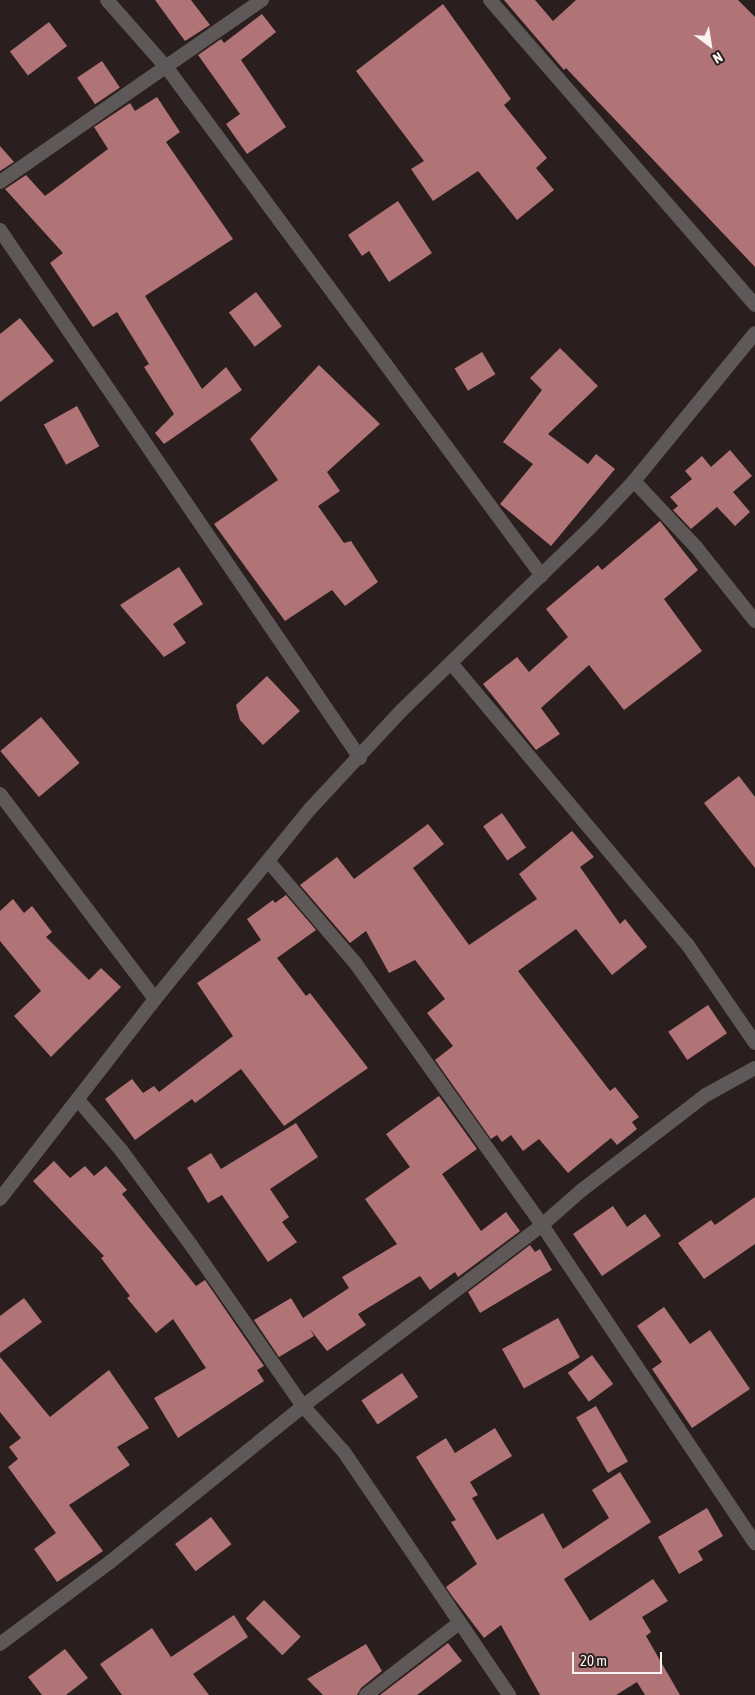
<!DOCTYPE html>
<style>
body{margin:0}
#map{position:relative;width:755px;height:1695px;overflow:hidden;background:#2b1e1e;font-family:"Asap Condensed",sans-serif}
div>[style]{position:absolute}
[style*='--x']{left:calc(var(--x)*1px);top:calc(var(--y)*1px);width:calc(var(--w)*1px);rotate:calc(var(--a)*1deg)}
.building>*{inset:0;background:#b17476;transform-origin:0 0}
.minor>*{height:14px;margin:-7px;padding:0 7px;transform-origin:7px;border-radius:7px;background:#5f5858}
span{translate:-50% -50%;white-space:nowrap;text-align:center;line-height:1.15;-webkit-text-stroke:4px #2b1e1e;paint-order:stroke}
.north{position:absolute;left:685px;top:20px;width:50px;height:50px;-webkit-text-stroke:4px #2b1e1e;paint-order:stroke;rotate:149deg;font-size:14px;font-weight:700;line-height:20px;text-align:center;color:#faf1f0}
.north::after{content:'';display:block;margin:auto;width:18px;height:22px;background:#faf1f0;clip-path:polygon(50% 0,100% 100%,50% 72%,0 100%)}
.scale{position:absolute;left:572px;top:1652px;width:90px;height:22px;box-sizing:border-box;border:2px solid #faf1f0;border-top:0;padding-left:6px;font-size:15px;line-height:18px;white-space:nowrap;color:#faf1f0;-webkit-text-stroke:4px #2b1e1e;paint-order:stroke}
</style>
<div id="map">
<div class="building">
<div style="clip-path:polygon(155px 0,191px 0,210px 25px,185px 41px)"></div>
<div style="clip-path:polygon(504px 0,535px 0,553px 21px,576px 0,738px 0,755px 17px,755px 267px,566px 68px,564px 70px)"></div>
<div style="clip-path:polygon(443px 4px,511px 99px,504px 105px,547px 158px,536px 168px,554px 190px,517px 220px,478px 171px,433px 201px,411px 169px,424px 161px,356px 71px)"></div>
<div style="clip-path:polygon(262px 14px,276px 32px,241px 60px,286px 127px,247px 154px,226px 124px,240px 114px,198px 55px,221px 39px,224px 43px)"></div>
<div style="left:49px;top:22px;width:30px;height:49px;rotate:53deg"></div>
<div style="left:102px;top:61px;width:32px;height:30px;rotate:56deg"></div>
<div style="clip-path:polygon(157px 97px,180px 132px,166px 142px,233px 239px,145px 296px,202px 389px,226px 367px,242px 390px,164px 444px,155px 433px,174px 414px,144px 367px,149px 364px,117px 312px,93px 327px,50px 263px,63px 253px,5px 189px,26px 175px,45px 196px,108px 149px,94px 127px,130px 103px,135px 111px)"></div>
<div style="clip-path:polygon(0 146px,14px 162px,0 171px)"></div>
<div style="clip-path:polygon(398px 201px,432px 253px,389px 282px,369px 251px,362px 256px,348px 235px)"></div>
<div style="left:256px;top:292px;width:43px;height:34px;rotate:53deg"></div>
<div style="clip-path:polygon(20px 318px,54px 361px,0 402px,0 334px)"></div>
<div style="clip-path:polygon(560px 348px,598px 386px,548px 434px,588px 464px,596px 454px,615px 469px,551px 546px,500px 504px,533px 464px,503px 442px,542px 390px,530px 378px)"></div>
<div style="left:482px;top:352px;width:26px;height:32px;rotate:59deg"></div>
<div style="clip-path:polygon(319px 365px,380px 424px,327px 472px,340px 491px,318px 506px,344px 543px,351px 541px,378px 582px,345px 606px,332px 590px,285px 621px,214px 524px,278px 480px,250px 439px)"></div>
<div style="left:77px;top:406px;width:46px;height:38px;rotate:61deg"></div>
<div style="clip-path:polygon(730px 450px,752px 476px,733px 492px,750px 512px,735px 526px,717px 507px,691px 529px,673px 510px,678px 506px,670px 497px,692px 479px,685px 471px,702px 456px,711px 467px)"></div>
<div style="clip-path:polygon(660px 521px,698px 570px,664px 599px,702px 651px,624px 710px,589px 665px,541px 708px,560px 734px,536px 750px,483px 684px,517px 657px,529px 672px,568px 637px,546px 609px,598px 565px,602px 570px)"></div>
<div style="clip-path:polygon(179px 567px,203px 604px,173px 624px,186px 643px,164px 657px,120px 605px)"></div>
<div style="clip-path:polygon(267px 676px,300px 711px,263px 745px,240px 720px,236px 705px)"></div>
<div style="left:41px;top:717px;width:60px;height:53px;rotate:50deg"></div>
<div style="clip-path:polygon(739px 776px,755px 797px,755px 868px,704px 803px)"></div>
<div style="left:502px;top:813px;width:42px;height:23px;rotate:55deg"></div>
<div style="clip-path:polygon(428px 824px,444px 844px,413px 868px,469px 945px,537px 899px,519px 874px,572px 831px,594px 857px,580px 867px,620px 924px,625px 919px,647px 947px,612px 975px,576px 929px,518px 971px,610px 1091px,615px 1087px,639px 1117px,632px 1122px,637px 1129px,617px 1145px,611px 1138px,568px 1173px,539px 1139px,523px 1151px,511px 1135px,502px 1142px,497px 1135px,491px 1139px,435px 1060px,453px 1046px,427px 1013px,445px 999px,415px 960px,389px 973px,366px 931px,350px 943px,300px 885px,337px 857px,354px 879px)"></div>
<div style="clip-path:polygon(286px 895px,316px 930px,277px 958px,306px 996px,310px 993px,368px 1068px,284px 1126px,241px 1069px,195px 1103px,192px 1099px,135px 1140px,105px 1099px,132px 1079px,143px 1093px,154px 1086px,159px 1092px,233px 1036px,197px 983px,261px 940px,247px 919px,273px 900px,275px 903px)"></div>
<div style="clip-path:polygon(13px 899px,24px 913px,32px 906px,52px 932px,46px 937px,89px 980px,101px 968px,121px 987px,51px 1057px,14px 1016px,41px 991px,0 941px,0 911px)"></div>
<div style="left:708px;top:1005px;width:34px;height:48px;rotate:56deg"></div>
<div style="clip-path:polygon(439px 1096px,477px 1149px,442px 1174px,481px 1231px,506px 1212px,520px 1231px,458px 1277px,455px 1272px,430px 1290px,420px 1276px,358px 1314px,366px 1325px,327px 1351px,310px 1329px,314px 1336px,279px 1357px,254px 1320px,291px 1298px,303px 1318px,349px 1288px,342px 1277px,397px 1244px,365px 1199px,410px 1167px,386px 1134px)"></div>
<div style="clip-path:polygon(296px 1123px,318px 1157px,270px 1189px,289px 1217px,282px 1222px,297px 1242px,268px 1262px,222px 1195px,208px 1203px,187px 1168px,211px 1153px,221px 1169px)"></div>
<div style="clip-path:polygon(54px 1161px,70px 1178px,85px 1166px,94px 1176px,106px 1166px,127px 1190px,122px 1194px,196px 1286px,205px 1280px,264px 1366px,257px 1370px,264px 1381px,178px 1438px,154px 1398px,206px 1368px,173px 1319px,156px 1333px,127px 1298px,130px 1296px,101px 1258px,104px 1256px,33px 1181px)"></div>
<div style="clip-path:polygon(755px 1197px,755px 1244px,704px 1279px,678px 1243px,711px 1220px,715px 1225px)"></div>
<div style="clip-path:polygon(613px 1206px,627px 1227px,645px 1214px,661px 1236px,602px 1276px,573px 1234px)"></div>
<div style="clip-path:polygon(530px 1245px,535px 1252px,540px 1249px,552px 1270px,480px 1313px,468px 1292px)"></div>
<div style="clip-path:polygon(24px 1298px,42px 1322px,0 1353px,0 1316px)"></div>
<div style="clip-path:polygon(664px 1307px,690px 1344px,710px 1330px,750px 1389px,692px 1428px,652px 1369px,662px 1362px,637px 1326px)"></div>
<div style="left:558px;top:1318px;width:45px;height:64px;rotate:61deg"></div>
<div style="left:592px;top:1355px;width:36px;height:30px;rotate:54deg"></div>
<div style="clip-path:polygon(0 1357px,50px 1417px,109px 1370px,149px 1428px,117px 1447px,130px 1465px,69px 1505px,103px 1551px,57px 1582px,34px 1549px,56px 1533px,8px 1467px,18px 1459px,9px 1447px,21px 1438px,0 1412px)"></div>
<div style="left:402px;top:1373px;width:29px;height:49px;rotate:56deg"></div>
<div style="left:596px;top:1406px;width:64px;height:23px;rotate:60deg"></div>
<div style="clip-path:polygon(495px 1428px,512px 1456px,470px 1482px,478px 1495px,472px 1498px,497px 1540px,543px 1513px,563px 1549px,609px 1518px,592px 1490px,620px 1472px,651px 1522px,564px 1579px,590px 1621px,653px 1579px,668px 1601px,642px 1617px,651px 1632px,646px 1636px,680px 1695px,645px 1695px,637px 1682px,616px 1695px,540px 1695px,501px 1625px,484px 1638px,452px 1596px,446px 1587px,477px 1564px,451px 1522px,456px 1520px,416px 1457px,446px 1438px,455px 1453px)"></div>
<div style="clip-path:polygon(707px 1508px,723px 1536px,698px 1551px,703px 1560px,679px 1574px,658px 1537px)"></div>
<div style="left:211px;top:1517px;width:34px;height:45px;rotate:53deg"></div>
<div style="left:264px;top:1600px;width:52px;height:26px;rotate:45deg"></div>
<div style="clip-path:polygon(234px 1615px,248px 1637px,193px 1674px,209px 1695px,122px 1695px,100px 1664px,152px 1628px,171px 1657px)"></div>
<div style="clip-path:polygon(448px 1643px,462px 1661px,417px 1695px,380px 1695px)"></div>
<div style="clip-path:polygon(366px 1644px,382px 1671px,361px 1688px,357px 1695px,323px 1695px,307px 1679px)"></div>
<div style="clip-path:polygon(65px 1649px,88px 1678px,66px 1695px,42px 1695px,28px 1677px)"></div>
</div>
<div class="minor">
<div style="--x:107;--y:0;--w:91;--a:48.6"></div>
<div style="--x:167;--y:68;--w:631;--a:53.57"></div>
<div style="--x:490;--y:0;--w:404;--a:49"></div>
<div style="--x:0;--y:182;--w:319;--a:-34.8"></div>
<div style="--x:0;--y:230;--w:639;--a:55.71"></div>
<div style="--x:634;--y:481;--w:91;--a:46.8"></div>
<div style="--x:696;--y:547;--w:95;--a:51.4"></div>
<div style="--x:451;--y:663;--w:367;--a:50"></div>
<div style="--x:687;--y:944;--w:120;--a:55.5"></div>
<div style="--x:0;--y:794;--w:257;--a:52.9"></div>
<div style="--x:269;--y:862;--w:134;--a:49.5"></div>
<div style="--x:356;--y:964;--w:320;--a:54.5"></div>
<div style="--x:542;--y:1225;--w:383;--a:56.2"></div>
<div style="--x:79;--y:1101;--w:65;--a:49.4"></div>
<div style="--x:121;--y:1150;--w:118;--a:53.6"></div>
<div style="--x:191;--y:1245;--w:196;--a:55.2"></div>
<div style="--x:303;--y:1406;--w:62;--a:48.3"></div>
<div style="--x:344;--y:1452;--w:294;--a:55.8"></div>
<div style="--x:0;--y:1199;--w:253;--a:-52.2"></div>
<div style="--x:155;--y:999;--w:245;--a:-50.8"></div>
<div style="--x:310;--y:809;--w:134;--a:-47.1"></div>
<div style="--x:401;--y:711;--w:263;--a:-44.1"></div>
<div style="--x:590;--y:528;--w:64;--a:-46.9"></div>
<div style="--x:634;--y:481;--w:191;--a:-50.7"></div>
<div style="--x:0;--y:1644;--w:137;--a:-36.7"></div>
<div style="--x:110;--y:1562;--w:248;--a:-38.9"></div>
<div style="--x:303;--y:1406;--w:300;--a:-37.1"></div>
<div style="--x:542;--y:1225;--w:53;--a:-41.2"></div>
<div style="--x:582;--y:1190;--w:156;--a:-37.5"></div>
<div style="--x:706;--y:1095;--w:56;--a:-28.9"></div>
<div style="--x:366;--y:1695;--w:116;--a:-37.7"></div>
</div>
<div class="north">N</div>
<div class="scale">20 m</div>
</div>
